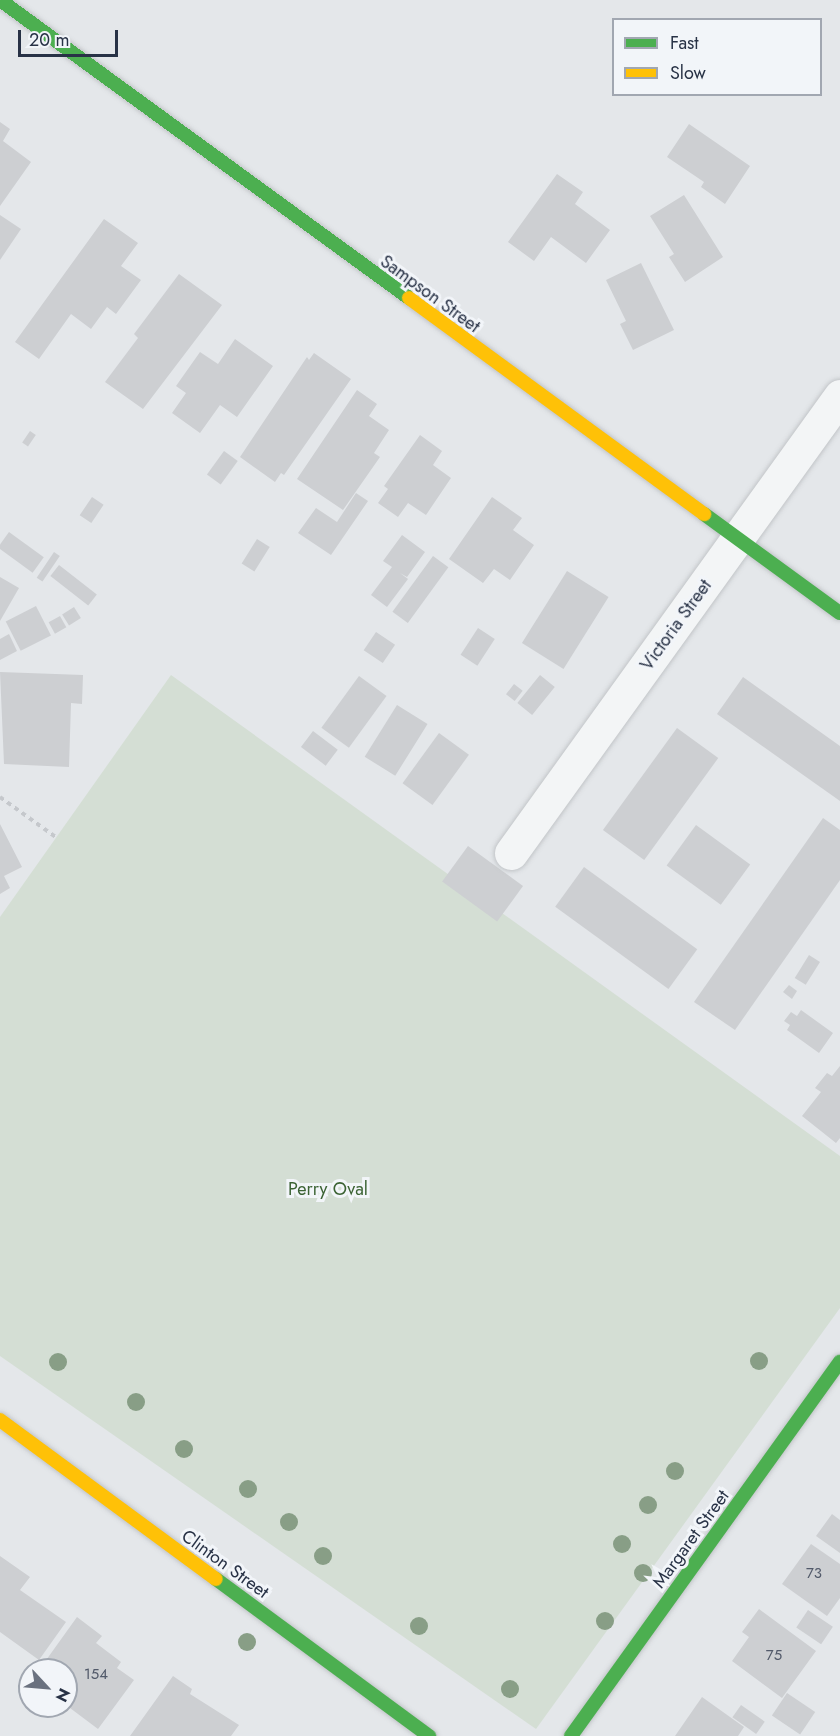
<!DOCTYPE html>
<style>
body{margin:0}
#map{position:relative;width:840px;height:1736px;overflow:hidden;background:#e4e7ea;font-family:Jost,sans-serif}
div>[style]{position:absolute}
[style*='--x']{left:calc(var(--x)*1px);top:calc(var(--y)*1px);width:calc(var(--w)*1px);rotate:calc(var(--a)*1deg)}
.green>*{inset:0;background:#d4ded4}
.building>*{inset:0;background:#cdcfd2;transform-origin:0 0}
.path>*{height:4px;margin-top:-2px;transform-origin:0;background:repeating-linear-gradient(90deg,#c5c8cc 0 4.5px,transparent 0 9px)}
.roads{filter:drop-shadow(0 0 2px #c2c5c8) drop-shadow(0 0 2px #c2c5c8)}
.street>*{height:33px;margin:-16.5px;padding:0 16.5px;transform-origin:16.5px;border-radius:16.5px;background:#f3f5f6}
.fast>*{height:14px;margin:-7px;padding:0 7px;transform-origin:7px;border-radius:7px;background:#4caf50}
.slow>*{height:14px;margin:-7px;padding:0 7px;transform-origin:7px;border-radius:7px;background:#ffc107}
.trees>*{width:18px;height:18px;margin:-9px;border-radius:50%;background:#889e86}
span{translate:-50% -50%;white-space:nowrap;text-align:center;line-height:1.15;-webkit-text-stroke:6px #f2f5f9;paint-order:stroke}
.number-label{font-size:15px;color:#525a6a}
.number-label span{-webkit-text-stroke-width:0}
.street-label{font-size:18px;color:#283246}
.park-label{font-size:18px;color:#3c6334}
.legend{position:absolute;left:612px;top:18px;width:210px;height:78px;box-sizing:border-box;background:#f2f5f9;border:2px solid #a1a7b1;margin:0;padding:8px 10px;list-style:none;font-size:18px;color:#283246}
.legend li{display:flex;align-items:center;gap:12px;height:30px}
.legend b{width:30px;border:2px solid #a1a7b1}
.north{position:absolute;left:18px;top:1658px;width:60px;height:60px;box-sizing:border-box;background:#f2f5f9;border:2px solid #a1a7b1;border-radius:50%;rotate:116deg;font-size:16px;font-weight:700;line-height:24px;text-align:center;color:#283246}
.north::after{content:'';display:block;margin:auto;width:21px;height:27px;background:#6a717f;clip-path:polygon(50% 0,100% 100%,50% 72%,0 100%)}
.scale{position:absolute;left:18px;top:30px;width:100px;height:27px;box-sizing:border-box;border:3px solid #283246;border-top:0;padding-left:8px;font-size:18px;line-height:21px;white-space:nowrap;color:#283246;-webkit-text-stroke:4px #f2f5f9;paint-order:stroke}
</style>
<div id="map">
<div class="green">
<div style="clip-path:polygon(171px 675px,840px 1156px,840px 1308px,536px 1729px,0 1356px,0 917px)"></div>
</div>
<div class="building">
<div style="clip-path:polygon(0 122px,10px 129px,3px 141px,31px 162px,0 206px)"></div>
<div style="clip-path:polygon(689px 124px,750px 166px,725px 204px,701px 187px,704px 182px,667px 157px)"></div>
<div style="clip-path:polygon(557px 174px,583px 192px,575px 204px,610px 230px,586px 263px,551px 237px,534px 261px,508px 242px)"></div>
<div style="clip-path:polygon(684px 195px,723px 257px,685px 282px,669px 257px,674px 254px,650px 216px)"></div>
<div style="clip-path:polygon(0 215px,21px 229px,0 260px)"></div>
<div style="clip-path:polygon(104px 219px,138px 243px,121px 266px,141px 280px,116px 314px,107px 307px,91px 329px,71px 314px,39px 359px,15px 342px)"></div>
<div style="clip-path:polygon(641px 263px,674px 330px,633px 350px,620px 324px,626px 321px,606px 280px)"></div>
<div style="clip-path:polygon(179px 274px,222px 305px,143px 409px,105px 382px,138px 338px,134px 334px)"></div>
<div style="clip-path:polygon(235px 339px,273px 366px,237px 417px,220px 405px,200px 433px,172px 413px,186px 393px,176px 386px,200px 352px,218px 364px)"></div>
<div style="clip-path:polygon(314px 353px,351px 379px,284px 475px,281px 473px,275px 482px,240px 457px,307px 357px,309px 360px)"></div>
<div style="clip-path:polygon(357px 390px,377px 404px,369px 416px,389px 430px,374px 453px,380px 457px,343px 510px,297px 479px)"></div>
<div style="left:30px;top:431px;width:7px;height:14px;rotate:34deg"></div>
<div style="clip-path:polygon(420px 435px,442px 451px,433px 465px,451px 478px,426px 515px,408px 503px,398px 517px,378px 503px,388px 489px,384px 486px)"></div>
<div style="left:224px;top:451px;width:17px;height:29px;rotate:36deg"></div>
<div style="clip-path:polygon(356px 493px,368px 501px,331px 555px,298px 533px,316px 508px,337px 522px)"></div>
<div style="left:92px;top:497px;width:14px;height:22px;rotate:34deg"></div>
<div style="clip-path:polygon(492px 497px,522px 518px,513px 530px,534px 545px,510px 580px,494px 569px,483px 583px,449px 559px)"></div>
<div style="left:9px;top:532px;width:43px;height:19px;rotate:36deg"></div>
<div style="clip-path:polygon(402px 535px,425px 552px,407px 577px,400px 573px,408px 579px,387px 607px,371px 595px,392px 567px,383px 561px)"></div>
<div style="left:257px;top:539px;width:15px;height:29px;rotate:32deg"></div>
<div style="left:54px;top:552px;width:7px;height:31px;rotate:34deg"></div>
<div style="left:433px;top:556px;width:19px;height:69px;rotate:36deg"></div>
<div style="left:59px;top:565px;width:48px;height:14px;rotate:38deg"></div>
<div style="left:567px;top:571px;width:49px;height:85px;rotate:32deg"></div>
<div style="clip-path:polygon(0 577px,19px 588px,0 621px)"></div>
<div style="left:36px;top:606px;width:33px;height:34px;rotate:63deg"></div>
<div style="left:74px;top:607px;width:13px;height:14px;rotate:58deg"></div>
<div style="left:60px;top:616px;width:13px;height:13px;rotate:61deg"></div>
<div style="left:478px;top:628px;width:20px;height:32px;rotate:33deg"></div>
<div style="left:376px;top:632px;width:23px;height:22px;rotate:34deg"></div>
<div style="clip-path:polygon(9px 634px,17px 651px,0 660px,0 639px)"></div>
<div style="clip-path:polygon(0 672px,83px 675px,82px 704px,71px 703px,69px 767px,4px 764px)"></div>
<div style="left:540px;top:675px;width:19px;height:36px;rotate:39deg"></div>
<div style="left:359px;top:676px;width:34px;height:64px;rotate:36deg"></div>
<div style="clip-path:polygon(743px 677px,840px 746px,840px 801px,717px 714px)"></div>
<div style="left:514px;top:684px;width:11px;height:13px;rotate:38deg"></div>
<div style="left:397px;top:705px;width:36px;height:61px;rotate:32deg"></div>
<div style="left:677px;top:728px;width:51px;height:126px;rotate:36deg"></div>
<div style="left:313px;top:731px;width:31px;height:20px;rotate:37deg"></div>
<div style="left:439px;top:733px;width:37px;height:62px;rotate:36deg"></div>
<div style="clip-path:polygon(823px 818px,840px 830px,840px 880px,735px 1030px,694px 1002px)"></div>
<div style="clip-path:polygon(0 824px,22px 867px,4px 876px,10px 888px,0 894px)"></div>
<div style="left:696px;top:825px;width:67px;height:50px;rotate:36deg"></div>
<div style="left:468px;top:846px;width:68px;height:44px;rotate:36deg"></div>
<div style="left:584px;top:867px;width:140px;height:49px;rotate:36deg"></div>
<div style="left:809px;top:955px;width:13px;height:27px;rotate:32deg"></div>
<div style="clip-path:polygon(789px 985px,797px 991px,792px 999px,783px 992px)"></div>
<div style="clip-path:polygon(801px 1010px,833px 1033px,819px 1053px,787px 1030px,790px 1025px,784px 1021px,791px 1012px,797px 1016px)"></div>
<div style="clip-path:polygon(840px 1066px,840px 1138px,836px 1143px,802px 1116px,821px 1092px,815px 1088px,827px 1073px,832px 1076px)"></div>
<div style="clip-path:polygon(832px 1514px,840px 1520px,840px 1553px,816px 1536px)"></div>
<div style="clip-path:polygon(811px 1544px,840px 1564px,840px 1598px,827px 1616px,782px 1584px)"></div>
<div style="clip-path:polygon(0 1556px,30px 1577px,20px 1590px,66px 1622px,39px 1660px,0 1632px)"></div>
<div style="clip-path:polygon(759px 1609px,816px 1651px,782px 1698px,732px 1661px,749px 1637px,742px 1632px)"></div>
<div style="left:808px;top:1610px;width:30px;height:21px;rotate:34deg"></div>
<div style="clip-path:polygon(77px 1617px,102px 1636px,96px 1643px,121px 1662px,117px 1668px,134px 1680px,98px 1729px,66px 1705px,66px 1670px,39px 1670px)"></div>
<div style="clip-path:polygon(173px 1676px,192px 1689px,190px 1694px,239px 1725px,231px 1736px,130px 1736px)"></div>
<div style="left:787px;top:1693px;width:34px;height:27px;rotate:34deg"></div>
<div style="clip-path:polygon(702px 1697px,744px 1727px,738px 1736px,675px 1736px)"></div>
<div style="left:741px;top:1705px;width:29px;height:15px;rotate:35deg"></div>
</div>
<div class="path">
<div style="--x:0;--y:797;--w:70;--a:35.7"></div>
</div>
<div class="roads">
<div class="street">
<div style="--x:511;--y:853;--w:563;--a:-54.25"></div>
</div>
<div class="fast">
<div style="--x:0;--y:0;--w:506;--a:36.08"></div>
<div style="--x:704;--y:514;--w:168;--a:36.1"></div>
<div style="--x:216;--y:1579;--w:265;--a:36.4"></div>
<div style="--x:571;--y:1736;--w:461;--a:-54.3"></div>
</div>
<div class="slow">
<div style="--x:409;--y:298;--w:366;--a:36.2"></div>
<div style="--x:0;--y:1420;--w:268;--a:36.4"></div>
</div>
</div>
<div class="trees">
<div style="left:759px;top:1361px"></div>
<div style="left:58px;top:1362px"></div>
<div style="left:136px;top:1402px"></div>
<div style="left:184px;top:1449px"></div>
<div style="left:675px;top:1471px"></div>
<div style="left:248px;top:1489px"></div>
<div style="left:648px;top:1505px"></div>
<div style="left:289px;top:1522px"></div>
<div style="left:622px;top:1544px"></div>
<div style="left:323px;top:1556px"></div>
<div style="left:643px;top:1573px"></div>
<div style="left:605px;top:1621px"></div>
<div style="left:419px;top:1626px"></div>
<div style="left:247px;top:1642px"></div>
<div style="left:510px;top:1689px"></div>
</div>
<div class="number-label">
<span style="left:814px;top:1574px">73</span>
<span style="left:774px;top:1656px">75</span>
<span style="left:96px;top:1675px">154</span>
</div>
<div class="street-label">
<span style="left:430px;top:294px;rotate:36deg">Sampson Street</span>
<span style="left:676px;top:625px;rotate:-54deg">Victoria Street</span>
<span style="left:691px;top:1539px;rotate:-54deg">Margaret Street</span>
<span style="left:225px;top:1564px;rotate:36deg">Clinton Street</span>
</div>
<div class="park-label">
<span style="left:328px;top:1189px">Perry Oval</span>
</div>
<ul class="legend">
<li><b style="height:8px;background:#4caf50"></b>Fast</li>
<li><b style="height:8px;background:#ffc107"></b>Slow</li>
</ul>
<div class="north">N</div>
<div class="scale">20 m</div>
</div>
